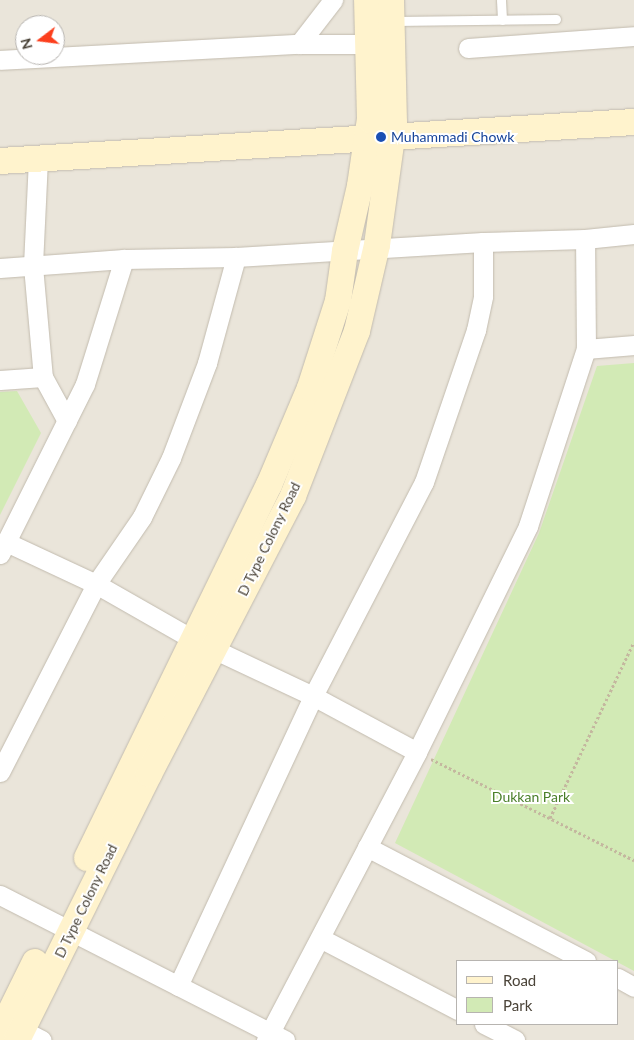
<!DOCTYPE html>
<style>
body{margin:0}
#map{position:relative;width:634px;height:1040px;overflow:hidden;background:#f6f3ec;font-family:Lato,sans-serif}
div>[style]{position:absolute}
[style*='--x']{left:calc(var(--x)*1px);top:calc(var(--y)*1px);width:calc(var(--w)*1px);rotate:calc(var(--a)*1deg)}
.residential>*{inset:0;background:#eae5da}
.green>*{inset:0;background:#d2eab5}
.path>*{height:3px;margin-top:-1.5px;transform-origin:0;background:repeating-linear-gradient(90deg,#c4b79f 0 2.5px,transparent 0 5px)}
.roads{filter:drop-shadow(0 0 1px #c2bbae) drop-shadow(0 0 1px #c2bbae)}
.lane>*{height:9px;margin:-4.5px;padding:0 4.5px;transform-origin:4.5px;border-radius:4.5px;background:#fff}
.street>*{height:19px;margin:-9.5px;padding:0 9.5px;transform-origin:9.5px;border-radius:9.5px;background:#fff}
.secondary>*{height:26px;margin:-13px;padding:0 13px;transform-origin:13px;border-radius:13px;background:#fff3cd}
.dots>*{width:14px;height:14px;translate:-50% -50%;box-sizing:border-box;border:2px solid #fff;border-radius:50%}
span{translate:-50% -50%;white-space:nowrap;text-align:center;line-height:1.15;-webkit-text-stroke:4px #fff;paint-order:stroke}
.transit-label{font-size:14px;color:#164399}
.left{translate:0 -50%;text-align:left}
.street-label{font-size:14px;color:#4b4439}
.park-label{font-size:14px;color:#4a7f2a}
.legend{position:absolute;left:456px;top:960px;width:162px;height:65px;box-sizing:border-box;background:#fff;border:1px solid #b7b4b0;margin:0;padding:6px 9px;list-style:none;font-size:15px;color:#4b4439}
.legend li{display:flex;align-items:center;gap:10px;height:25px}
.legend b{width:25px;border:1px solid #b7b4b0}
.north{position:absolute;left:15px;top:15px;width:50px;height:50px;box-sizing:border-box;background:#fff;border:1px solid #b7b4b0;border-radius:50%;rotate:255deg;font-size:14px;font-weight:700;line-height:20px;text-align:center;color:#4b4439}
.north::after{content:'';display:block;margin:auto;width:18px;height:22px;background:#fc3f1d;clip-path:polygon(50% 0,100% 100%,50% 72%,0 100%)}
</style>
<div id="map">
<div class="residential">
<div style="clip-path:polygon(evenodd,0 0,634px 0,634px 1040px,0 1040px,0 0,25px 25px,55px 25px,55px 55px,25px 55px,25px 25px,0 0,458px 961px,618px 961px,618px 1024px,458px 1024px,458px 961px)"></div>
</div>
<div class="green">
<div style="clip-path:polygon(634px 363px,634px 971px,395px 843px,539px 533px,597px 366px)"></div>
<div style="clip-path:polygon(17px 391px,41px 433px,0 515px,0 392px)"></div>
</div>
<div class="path">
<div style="--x:431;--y:759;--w:227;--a:26.5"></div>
<div style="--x:550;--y:818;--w:195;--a:-64.5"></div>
</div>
<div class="roads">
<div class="lane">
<div style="--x:501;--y:0;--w:20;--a:87"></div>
<div style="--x:395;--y:21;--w:161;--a:-0.7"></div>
</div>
<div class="street">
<div style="--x:299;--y:44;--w:69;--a:0"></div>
<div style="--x:468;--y:48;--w:166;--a:-4.1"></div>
<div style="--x:0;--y:60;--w:299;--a:-3.1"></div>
<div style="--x:299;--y:44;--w:56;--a:-52.3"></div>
<div style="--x:38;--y:159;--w:107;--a:92.7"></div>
<div style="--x:33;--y:266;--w:111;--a:84.9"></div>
<div style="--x:43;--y:377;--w:50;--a:61.4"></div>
<div style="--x:0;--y:268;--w:124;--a:-4.2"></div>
<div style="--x:124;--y:259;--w:112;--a:-1"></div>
<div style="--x:236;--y:257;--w:247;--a:-3.5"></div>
<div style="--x:483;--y:242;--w:102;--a:-1.7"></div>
<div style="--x:585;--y:239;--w:49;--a:-5.8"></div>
<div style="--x:586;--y:349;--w:48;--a:-4.8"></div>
<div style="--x:0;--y:380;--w:43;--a:-4"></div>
<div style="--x:6;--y:542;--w:99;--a:25"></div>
<div style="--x:96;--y:584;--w:113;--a:29.7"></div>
<div style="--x:194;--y:640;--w:132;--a:25.2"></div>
<div style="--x:313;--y:696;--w:118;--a:28.3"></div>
<div style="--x:0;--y:554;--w:190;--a:-63.4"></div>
<div style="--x:85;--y:384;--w:131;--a:-72.7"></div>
<div style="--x:0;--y:772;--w:211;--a:-62.9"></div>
<div style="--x:96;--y:584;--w:81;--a:-55.5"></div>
<div style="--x:142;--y:517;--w:66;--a:-63.8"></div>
<div style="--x:171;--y:458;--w:102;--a:-69.2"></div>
<div style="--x:207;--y:363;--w:110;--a:-74.7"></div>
<div style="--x:367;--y:847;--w:247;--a:27.5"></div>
<div style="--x:0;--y:895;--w:320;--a:27"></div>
<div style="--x:320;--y:938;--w:156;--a:27.6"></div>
<div style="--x:618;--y:978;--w:18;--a:29"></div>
<div style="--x:178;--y:986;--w:320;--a:-65"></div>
<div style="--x:313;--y:696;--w:241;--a:-62.6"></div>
<div style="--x:424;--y:482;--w:161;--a:-71.1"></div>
<div style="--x:476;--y:330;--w:35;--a:-78"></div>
<div style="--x:483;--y:296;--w:54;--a:-90"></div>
<div style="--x:484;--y:1024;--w:35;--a:27"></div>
<div style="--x:22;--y:1030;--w:22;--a:27"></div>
<div style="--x:266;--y:1040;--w:325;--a:-62.3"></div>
<div style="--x:417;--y:752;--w:252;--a:-63.8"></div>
<div style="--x:528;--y:526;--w:186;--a:-71.9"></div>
<div style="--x:586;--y:349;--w:110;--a:-90.5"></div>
</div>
<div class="secondary">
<div style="--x:0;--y:161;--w:635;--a:-3.52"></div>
<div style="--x:87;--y:858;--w:415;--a:-64"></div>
<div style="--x:269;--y:485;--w:105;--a:-67.1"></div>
<div style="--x:310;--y:388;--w:91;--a:-72.2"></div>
<div style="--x:338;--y:301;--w:50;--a:-82"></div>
<div style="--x:345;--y:251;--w:67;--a:-77"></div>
<div style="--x:360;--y:186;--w:49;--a:-81.7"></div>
<div style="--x:367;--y:138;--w:18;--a:-81"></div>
<div style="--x:370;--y:120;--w:120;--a:-91.4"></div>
<div style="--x:0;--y:1033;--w:79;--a:-63.8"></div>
<div style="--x:17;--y:1040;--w:297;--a:-63.6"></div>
<div style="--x:149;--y:774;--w:313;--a:-62.6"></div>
<div style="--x:293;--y:496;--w:177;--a:-68.8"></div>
<div style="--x:357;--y:331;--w:88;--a:-76.9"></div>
<div style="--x:377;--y:245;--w:123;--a:-82.1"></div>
<div style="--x:394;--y:123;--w:123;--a:-91.4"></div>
</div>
</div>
<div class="dots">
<div style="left:381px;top:137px;background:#1a4fb4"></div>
</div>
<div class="transit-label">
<span class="left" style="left:391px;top:137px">Muhammadi Chowk</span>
</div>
<div class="street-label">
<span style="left:269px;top:539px;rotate:-64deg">D Type Colony Road</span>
<span style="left:86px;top:901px;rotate:-64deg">D Type Colony Road</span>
</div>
<div class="park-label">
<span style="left:531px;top:797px">Dukkan Park</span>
</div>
<ul class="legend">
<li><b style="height:6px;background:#fff3cd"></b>Road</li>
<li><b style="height:14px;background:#d2eab5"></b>Park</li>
</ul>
<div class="north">N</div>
</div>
